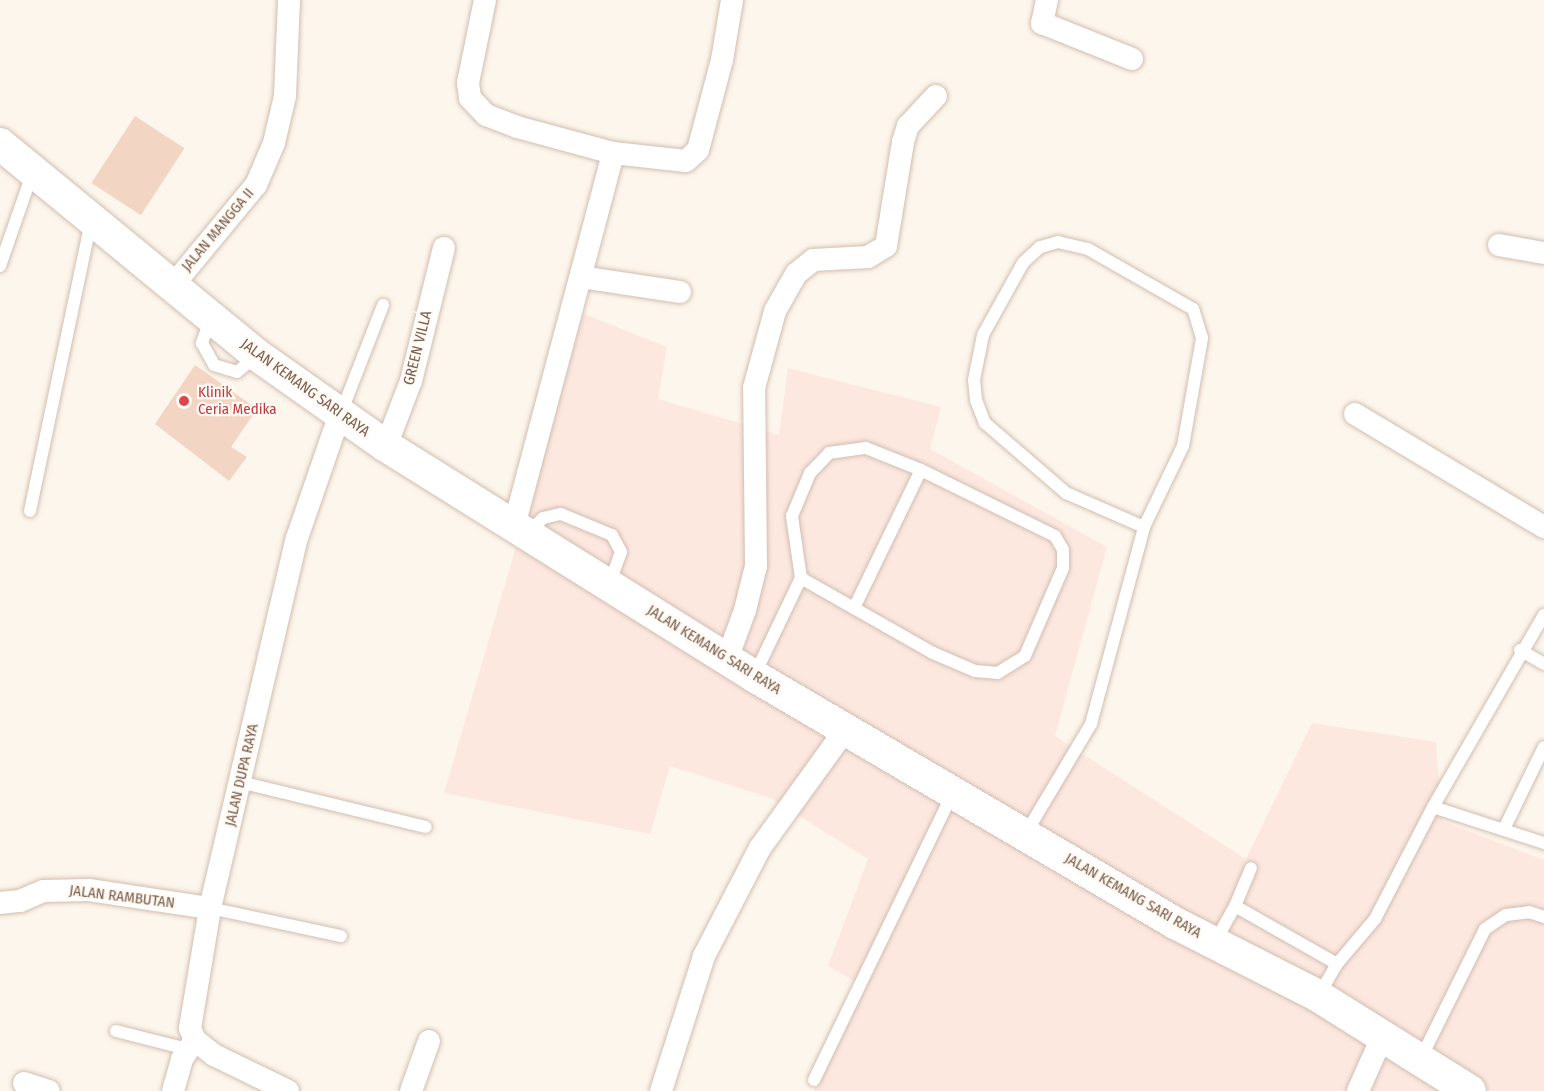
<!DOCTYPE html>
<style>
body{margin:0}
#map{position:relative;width:1544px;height:1091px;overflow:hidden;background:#fdf6ec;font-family:"Fira Sans Condensed",sans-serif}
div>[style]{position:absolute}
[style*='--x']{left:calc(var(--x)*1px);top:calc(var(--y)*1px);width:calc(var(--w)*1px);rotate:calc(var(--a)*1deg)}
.commercial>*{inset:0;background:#fde8e0}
.building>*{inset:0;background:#f3d5c3;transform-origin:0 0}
.roads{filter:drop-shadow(0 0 2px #d1beb0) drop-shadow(0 0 2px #d1beb0)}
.lane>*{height:12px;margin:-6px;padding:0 6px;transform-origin:6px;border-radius:6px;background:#fff}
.street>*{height:22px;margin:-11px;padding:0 11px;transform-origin:11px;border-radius:11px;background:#fff}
.secondary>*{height:32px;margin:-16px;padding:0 16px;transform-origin:16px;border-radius:16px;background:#fff}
.dots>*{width:16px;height:16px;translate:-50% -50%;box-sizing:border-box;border:3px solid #fffaf3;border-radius:50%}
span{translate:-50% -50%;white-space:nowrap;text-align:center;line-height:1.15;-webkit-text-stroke:4.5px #fffaf3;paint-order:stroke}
.street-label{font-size:15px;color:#7a5c4d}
.health-label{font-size:15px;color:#be3a42}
.left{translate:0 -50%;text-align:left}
</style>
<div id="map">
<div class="commercial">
<div style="clip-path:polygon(584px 314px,667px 347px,658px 399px,779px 435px,788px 368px,941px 407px,930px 449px,1107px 547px,1055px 736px,1246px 859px,1312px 723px,1436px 742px,1442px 821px,1544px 860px,1544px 1091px,814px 1091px,858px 983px,828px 966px,868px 859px,771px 798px,670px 766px,650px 834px,444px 793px)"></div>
</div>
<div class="building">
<div style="left:135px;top:116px;width:59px;height:80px;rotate:33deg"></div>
<div style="clip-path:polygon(195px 365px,257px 409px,231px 447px,247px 457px,229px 481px,155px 424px)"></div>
</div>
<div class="roads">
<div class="lane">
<div style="--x:0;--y:266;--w:101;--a:-70.8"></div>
<div style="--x:211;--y:319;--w:26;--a:111"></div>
<div style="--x:202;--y:343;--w:25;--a:61"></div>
<div style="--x:214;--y:365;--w:24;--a:17"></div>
<div style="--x:237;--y:372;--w:26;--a:-40"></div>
<div style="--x:341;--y:413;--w:116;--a:-68.7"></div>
<div style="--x:30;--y:511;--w:296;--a:-78.1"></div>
<div style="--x:528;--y:533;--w:21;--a:-45"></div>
<div style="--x:543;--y:518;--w:18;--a:-13"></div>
<div style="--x:561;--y:514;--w:55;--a:22.4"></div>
<div style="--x:612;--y:535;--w:19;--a:62"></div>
<div style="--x:621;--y:552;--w:35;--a:110"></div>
<div style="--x:854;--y:608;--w:153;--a:-64.1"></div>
<div style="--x:1520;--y:650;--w:28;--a:30"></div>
<div style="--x:754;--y:676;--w:109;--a:-64.4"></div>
<div style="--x:801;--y:578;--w:63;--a:-98.3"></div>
<div style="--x:792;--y:516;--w:47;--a:-67.3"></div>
<div style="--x:810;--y:473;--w:28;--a:-46"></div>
<div style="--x:829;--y:453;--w:37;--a:-8"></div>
<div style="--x:866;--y:448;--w:59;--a:21.8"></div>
<div style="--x:921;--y:470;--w:149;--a:26.2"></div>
<div style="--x:1055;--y:536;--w:16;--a:60"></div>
<div style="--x:1063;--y:550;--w:18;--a:90"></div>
<div style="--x:1063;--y:568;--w:96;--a:113.4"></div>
<div style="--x:1025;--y:656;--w:32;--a:148"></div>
<div style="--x:998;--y:673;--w:23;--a:-175"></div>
<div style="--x:975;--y:671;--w:46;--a:-156.8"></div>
<div style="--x:933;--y:653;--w:152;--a:-150.4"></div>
<div style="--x:240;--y:782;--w:191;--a:13.6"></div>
<div style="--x:1433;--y:807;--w:222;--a:-60"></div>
<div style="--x:1504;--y:829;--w:91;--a:-64"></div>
<div style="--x:1026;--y:833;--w:127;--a:-59.2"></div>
<div style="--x:1091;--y:724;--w:204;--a:-74.9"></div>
<div style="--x:1144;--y:527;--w:90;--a:-64.3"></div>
<div style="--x:1183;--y:446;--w:110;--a:-80"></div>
<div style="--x:1202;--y:338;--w:30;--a:-107"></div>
<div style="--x:1193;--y:309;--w:121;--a:-150.3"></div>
<div style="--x:1088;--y:249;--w:31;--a:-167"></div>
<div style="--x:1058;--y:242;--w:19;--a:164"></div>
<div style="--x:1040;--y:247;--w:23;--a:137"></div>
<div style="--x:1023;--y:263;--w:82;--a:119.1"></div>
<div style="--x:983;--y:335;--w:46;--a:101.3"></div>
<div style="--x:974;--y:380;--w:20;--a:84"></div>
<div style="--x:976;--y:400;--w:25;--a:69"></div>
<div style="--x:985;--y:423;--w:107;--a:40.8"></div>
<div style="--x:1066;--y:493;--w:85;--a:23.6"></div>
<div style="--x:1235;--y:906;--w:41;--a:-67.2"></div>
<div style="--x:210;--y:908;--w:134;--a:12.1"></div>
<div style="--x:1215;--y:942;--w:41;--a:-60.9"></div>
<div style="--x:1235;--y:906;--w:117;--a:29.6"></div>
<div style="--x:1319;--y:995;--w:36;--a:-60"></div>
<div style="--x:1337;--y:964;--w:59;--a:-49.8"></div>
<div style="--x:1375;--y:919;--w:126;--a:-62.6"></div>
<div style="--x:1433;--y:807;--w:117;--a:18"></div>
<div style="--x:116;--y:1031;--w:73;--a:14.2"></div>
<div style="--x:1421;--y:1058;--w:144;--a:-63.6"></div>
<div style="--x:1485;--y:929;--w:25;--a:-34"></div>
<div style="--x:1506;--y:915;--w:23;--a:-7"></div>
<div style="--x:1529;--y:912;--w:16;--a:18"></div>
<div style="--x:814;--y:1080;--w:320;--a:-64.2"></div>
</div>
<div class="street">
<div style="--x:485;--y:0;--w:85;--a:101.6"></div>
<div style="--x:468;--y:83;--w:15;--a:82"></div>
<div style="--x:470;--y:98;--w:23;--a:47"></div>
<div style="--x:486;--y:115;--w:33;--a:21"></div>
<div style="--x:517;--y:127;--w:99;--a:15.2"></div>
<div style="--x:613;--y:153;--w:73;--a:6.3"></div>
<div style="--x:686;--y:161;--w:16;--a:-43"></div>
<div style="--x:698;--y:150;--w:93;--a:-75.1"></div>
<div style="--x:722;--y:60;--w:61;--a:-80.5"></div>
<div style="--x:1047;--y:0;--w:24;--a:102"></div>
<div style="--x:1042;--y:23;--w:97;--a:21.8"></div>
<div style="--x:1499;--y:245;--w:46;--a:10.1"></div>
<div style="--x:581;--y:277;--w:100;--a:8.6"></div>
<div style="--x:174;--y:284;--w:129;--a:-50.4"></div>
<div style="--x:256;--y:185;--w:46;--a:-66.8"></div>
<div style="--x:274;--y:143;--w:48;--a:-76.8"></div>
<div style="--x:285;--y:96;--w:96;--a:-87.6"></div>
<div style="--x:1355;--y:414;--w:220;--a:30.9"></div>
<div style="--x:386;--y:446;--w:70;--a:-69"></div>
<div style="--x:411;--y:381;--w:137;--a:-76.1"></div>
<div style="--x:514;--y:526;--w:386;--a:-75.1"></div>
<div style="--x:727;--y:659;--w:52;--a:-69.8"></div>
<div style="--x:745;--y:610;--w:45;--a:-76"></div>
<div style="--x:756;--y:566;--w:178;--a:-90.6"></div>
<div style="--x:754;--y:388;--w:80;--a:-74.7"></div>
<div style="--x:775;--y:311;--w:43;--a:-60.4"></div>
<div style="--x:796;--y:274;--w:22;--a:-39"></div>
<div style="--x:813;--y:260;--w:55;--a:-3.1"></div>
<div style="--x:868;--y:257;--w:21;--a:-31"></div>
<div style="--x:886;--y:246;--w:105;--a:-80.7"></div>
<div style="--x:903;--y:142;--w:17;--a:-73"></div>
<div style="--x:908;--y:126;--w:41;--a:-47"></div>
<div style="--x:0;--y:903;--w:20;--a:-6"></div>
<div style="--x:20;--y:901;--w:25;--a:-23"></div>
<div style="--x:43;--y:891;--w:46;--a:-1.2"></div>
<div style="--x:89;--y:890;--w:122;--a:8.5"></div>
<div style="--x:24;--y:1083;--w:26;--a:18"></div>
<div style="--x:173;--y:1091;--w:33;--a:-74"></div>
<div style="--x:182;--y:1059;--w:23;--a:-56"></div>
<div style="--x:288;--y:1091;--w:82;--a:-154.1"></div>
<div style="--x:214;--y:1055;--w:24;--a:-142"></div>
<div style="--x:195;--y:1040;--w:13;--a:-113"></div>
<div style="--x:190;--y:1028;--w:122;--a:-80.5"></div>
<div style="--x:210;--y:908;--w:380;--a:-76.8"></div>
<div style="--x:297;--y:538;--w:131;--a:-70.9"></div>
<div style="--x:411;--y:1091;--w:53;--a:-70.2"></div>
<div style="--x:661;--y:1091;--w:142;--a:-72.3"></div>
<div style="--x:704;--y:956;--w:122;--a:-62.6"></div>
<div style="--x:760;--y:848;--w:145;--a:-54.2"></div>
<div style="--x:1358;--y:1091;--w:61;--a:-65.9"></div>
</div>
<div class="secondary">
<div style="--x:0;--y:144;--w:333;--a:39.4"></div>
<div style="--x:257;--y:355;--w:158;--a:35.2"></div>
<div style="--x:386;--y:446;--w:434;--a:32"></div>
<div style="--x:754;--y:676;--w:488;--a:30.4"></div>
<div style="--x:1175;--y:923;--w:161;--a:27"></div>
<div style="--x:1318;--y:996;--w:179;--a:32"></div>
</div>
</div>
<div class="dots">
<div style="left:184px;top:401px;background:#e0444e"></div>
</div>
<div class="street-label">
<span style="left:218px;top:230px;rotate:-50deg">JALAN MANGGA II</span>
<span style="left:418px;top:348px;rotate:-76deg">GREEN VILLA</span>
<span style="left:305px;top:388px;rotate:36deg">JALAN KEMANG SARI RAYA</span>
<span style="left:714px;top:650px;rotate:32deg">JALAN KEMANG SARI RAYA</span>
<span style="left:242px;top:775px;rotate:-77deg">JALAN DUPA RAYA</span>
<span style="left:1133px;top:896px;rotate:30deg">JALAN KEMANG SARI RAYA</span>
<span style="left:122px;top:897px;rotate:7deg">JALAN RAMBUTAN</span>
</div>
<div class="health-label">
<span class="left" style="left:198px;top:401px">Klinik<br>Ceria Medika</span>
</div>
</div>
